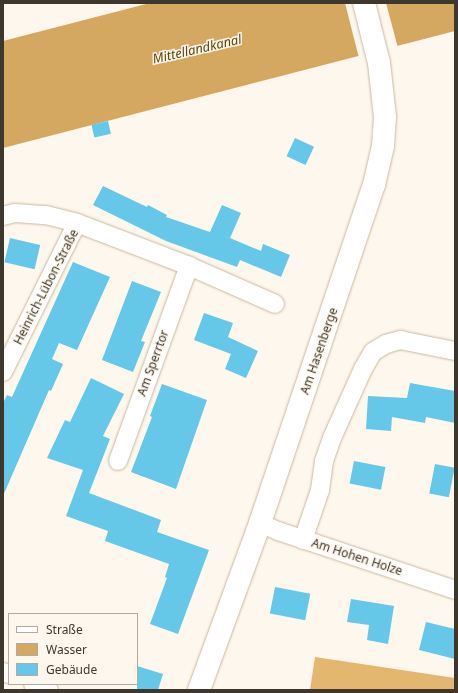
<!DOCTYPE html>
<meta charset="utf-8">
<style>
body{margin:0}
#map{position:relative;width:458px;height:693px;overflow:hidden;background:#fef7ed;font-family:"Noto Sans",sans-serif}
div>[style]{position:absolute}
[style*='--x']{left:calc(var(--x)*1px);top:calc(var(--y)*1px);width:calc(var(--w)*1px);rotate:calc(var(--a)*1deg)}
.forest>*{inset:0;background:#e4b770}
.water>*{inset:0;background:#d4a861}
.pier>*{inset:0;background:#fef7ed}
.building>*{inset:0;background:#65c8e8;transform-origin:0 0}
.roads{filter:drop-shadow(0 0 1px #c9b89f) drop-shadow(0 0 1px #c9b89f)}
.street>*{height:18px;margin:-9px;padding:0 9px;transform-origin:9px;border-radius:9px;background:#fff}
.secondary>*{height:22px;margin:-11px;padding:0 11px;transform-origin:11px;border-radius:11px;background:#fff}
span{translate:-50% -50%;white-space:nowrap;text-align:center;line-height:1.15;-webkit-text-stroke:3px #fef7ed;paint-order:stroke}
.street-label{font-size:12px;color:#3e372d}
.water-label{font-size:13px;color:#63450d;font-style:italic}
.frame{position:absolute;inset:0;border:4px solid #3e372d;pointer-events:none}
.legend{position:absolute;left:8px;top:613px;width:130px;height:72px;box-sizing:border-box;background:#fef7ed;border:1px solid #b1aaa0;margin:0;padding:5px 7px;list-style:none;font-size:12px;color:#3e372d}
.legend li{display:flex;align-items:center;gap:8px;height:20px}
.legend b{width:20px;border:1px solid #b1aaa0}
</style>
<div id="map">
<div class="forest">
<div style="clip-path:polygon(315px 657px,455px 678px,455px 690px,310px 690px)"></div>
</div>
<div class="water">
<div style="clip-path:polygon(150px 3px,455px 3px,455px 31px,3px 148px,3px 41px)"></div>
</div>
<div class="pier">
<div style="clip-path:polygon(345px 3px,386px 3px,398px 48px,359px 58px)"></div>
</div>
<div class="building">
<div style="left:108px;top:121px;width:13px;height:17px;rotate:77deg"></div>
<div style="left:295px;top:138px;width:21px;height:20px;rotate:25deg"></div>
<div style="clip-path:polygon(103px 186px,147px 207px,148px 205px,167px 215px,166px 217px,210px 232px,222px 205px,241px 213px,230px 238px,261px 251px,263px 244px,290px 255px,281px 277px,240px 260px,237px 267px,166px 241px,93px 205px)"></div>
<div style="left:10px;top:238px;width:31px;height:25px;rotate:13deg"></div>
<div style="clip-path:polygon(73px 262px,110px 277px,77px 350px,59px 343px,52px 359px,63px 364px,51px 391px,49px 390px,3px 496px,3px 403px,7px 395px,12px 397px)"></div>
<div style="clip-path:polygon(132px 281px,161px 292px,141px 341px,145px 342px,133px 372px,102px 360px)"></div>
<div style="clip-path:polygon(204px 313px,233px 323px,228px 337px,258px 351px,246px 378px,225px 369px,231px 354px,194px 340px)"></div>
<div style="clip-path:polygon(91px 378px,124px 394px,103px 436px,110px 439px,89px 493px,161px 520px,157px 532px,209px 550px,178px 634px,150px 624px,167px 578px,165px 577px,169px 564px,105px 541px,108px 531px,66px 516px,83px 470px,47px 458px,65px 420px,70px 422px)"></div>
<div style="clip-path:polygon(410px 383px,455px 391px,455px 423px,426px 417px,425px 423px,392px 417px,391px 431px,366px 429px,368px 396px,407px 398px)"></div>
<div style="clip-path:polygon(162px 384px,207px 400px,176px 489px,131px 472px,152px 417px,150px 416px)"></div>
<div style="left:354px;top:461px;width:32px;height:23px;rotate:11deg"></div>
<div style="left:435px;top:464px;width:20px;height:30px;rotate:11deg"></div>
<div style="left:275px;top:587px;width:36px;height:27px;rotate:11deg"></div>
<div style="clip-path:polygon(351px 599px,394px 606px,388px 644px,367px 640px,369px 625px,347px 622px)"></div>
<div style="clip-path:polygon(426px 622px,455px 629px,455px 659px,419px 650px)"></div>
<div style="clip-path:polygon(137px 666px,163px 674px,158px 690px,137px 690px)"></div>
</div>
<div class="roads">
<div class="street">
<div style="--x:3;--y:216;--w:12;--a:-14"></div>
<div style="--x:15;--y:213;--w:31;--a:4"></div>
<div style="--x:46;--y:215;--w:32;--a:14"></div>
<div style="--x:77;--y:223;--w:120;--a:21"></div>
<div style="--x:189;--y:266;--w:94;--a:23.8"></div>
<div style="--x:3;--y:372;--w:166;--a:-63.6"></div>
<div style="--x:118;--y:461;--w:208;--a:-70"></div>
<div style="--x:260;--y:523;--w:20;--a:24"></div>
<div style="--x:278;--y:531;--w:187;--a:18.4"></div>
<div style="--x:303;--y:540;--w:53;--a:-71.2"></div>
<div style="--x:320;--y:490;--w:29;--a:-82"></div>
<div style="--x:324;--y:461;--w:24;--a:-71"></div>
<div style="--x:332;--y:438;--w:76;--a:-65.8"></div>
<div style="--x:363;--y:369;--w:20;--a:-60"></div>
<div style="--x:373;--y:352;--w:15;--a:-32"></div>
<div style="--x:386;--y:344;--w:15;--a:-16"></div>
<div style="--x:400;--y:340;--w:56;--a:11.3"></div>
<div style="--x:3;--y:672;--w:6;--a:18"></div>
<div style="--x:33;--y:684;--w:17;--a:21"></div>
</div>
<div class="secondary">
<div style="--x:199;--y:690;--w:178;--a:-69.9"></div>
<div style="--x:260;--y:523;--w:357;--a:-71.4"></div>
<div style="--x:374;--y:185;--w:40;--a:-77"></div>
<div style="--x:383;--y:146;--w:29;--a:-86"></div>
<div style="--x:385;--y:117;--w:54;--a:-96.3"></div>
<div style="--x:379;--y:63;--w:62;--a:-104"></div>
</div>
</div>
<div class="street-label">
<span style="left:46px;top:287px;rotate:-63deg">Heinrich-Lübon-Straße</span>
<span style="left:319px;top:351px;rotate:-71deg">Am Hasenberge</span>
<span style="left:153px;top:363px;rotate:-70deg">Am Sperrtor</span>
<span style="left:357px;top:557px;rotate:18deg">Am Hohen Holze</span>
</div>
<div class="water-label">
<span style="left:197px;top:49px;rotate:-13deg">Mittellandkanal</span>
</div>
<div class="frame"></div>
<ul class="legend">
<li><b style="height:5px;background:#fff"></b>Straße</li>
<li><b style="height:11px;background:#d4a861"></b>Wasser</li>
<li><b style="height:11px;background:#65c8e8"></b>Gebäude</li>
</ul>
</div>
